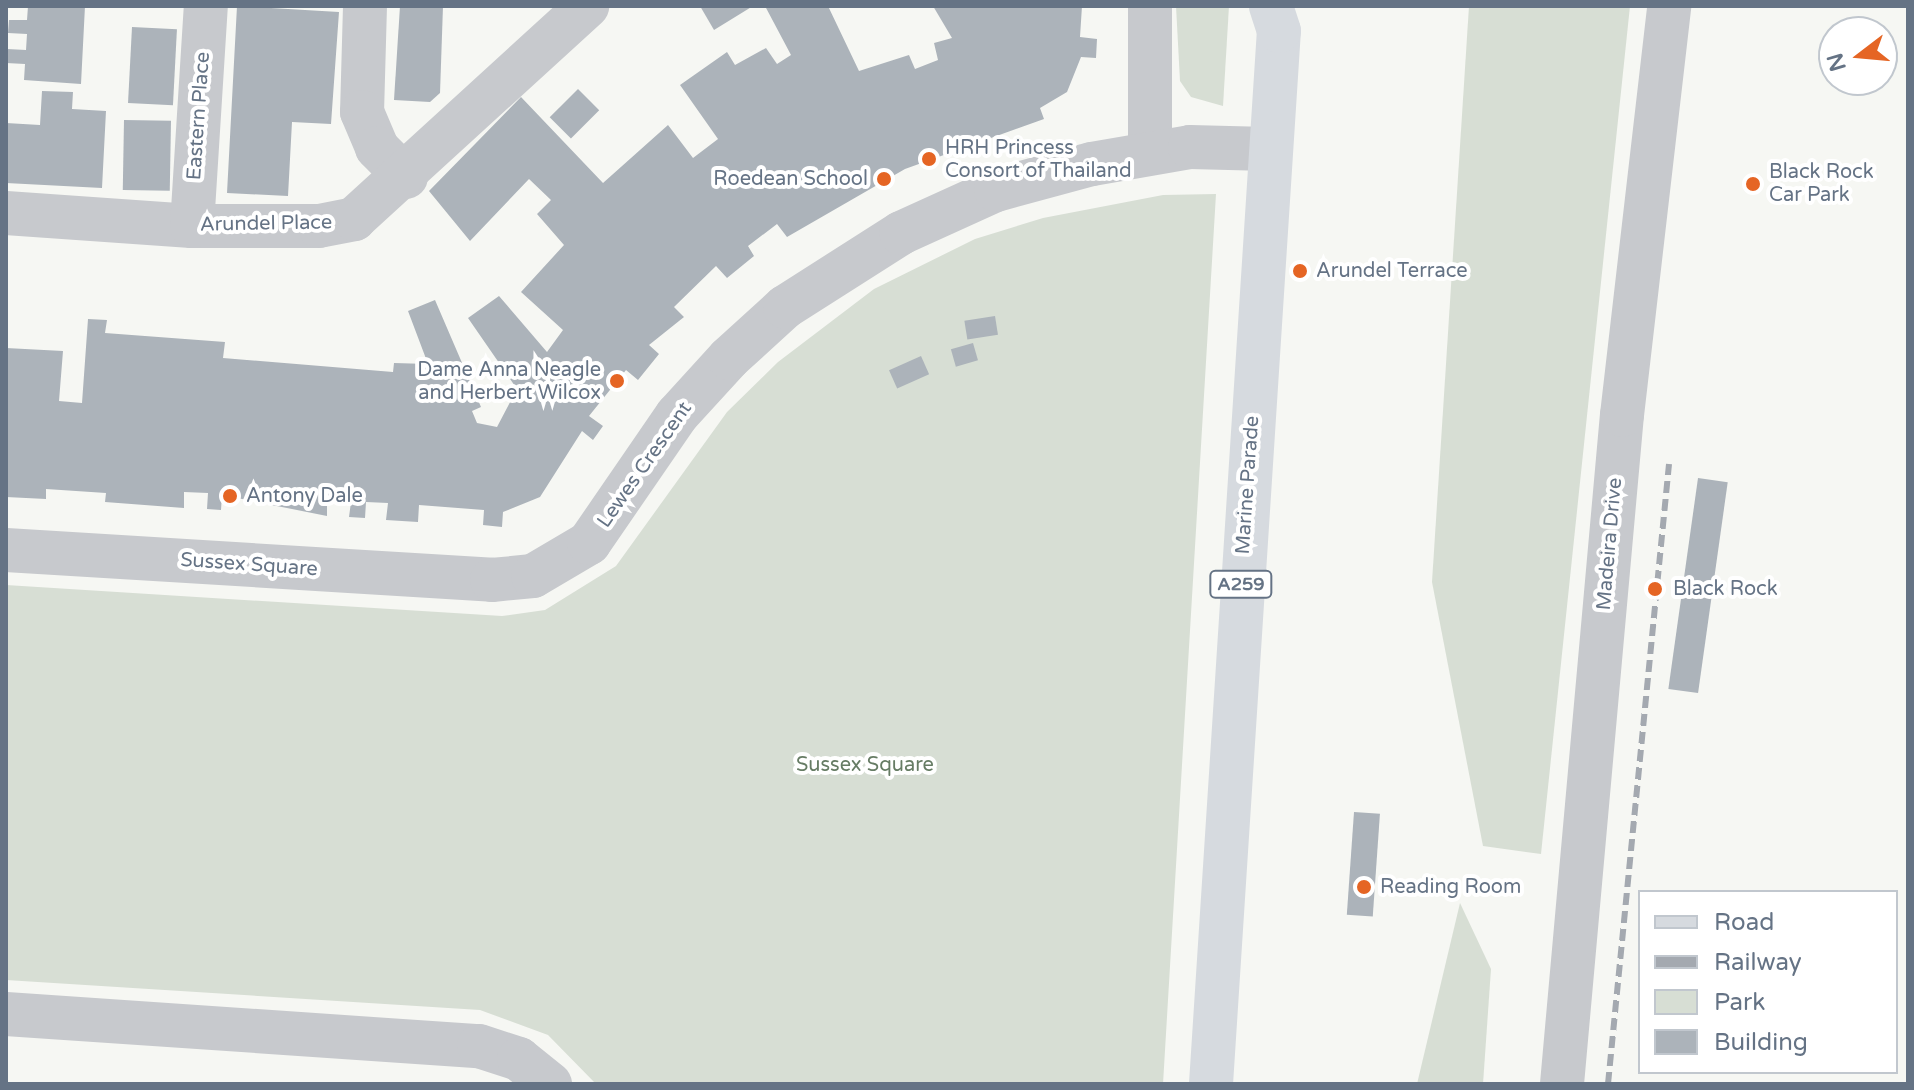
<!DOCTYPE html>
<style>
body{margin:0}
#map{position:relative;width:1914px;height:1090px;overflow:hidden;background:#f6f7f3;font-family:"Varela Round",sans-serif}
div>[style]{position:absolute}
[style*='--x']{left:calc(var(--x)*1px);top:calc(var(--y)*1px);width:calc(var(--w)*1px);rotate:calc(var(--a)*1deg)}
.green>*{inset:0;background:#d7ded4}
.building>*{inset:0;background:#acb3ba;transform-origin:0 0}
.minor>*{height:44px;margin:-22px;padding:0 22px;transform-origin:22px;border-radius:22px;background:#c7c9cd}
.major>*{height:44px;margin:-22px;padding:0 22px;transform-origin:22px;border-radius:22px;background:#d6dadf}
.rail>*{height:6px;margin-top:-3px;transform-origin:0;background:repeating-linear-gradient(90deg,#a4a9b0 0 12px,transparent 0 18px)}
.dots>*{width:22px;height:22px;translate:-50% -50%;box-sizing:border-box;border:4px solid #fff;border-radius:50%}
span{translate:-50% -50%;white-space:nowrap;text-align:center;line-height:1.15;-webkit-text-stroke:8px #fff;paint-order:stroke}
.shield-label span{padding:2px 6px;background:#fff;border:2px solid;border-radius:6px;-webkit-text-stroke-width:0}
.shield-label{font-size:18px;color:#657385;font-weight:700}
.street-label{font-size:20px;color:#657385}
.poi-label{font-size:20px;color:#657385}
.left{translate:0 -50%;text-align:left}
.right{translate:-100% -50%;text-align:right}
.park-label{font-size:20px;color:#667c64}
.frame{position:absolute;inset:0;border:8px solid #657385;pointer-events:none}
.legend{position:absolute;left:1638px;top:890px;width:260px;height:184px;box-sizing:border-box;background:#fff;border:2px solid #c1c7ce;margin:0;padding:10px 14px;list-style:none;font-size:24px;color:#657385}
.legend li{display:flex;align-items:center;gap:16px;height:40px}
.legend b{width:40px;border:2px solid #c1c7ce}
.north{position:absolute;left:1818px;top:16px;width:80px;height:80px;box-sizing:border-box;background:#fff;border:2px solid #c1c7ce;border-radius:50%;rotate:254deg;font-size:22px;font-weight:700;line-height:32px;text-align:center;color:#657385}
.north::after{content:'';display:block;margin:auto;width:28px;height:36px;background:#e56524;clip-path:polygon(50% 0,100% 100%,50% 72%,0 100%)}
</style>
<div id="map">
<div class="green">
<div style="clip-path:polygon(1176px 6px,1229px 6px,1223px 106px,1191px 97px,1180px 81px)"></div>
<div style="clip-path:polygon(1469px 6px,1630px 6px,1541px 854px,1483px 846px,1432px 582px)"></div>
<div style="clip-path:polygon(1216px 194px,1163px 1084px,596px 1084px,548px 1035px,480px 1010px,6px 980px,6px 585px,502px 616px,545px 610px,616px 566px,727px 412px,778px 362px,874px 289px,975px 239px,1043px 218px,1163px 195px)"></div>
<div style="clip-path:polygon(1460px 903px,1491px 969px,1483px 1084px,1417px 1084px)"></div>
</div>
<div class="building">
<div style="clip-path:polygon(28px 6px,85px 6px,81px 84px,24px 80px,25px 64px,6px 63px,7px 49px,26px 50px,27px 34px,8px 33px,9px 20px,27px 20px)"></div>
<div style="clip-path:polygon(237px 6px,339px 12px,331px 124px,292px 122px,288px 196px,227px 193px)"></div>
<div style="clip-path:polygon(400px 6px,443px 6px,440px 93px,430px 102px,394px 100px)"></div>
<div style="clip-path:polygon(700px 6px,753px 6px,714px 30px)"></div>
<div style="clip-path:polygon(765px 6px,828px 6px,859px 71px,909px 55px,915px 69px,938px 60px,934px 43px,952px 38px,933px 6px,1082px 6px,1080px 37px,1097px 39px,1096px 58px,1081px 57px,1067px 92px,1040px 108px,1044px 119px,905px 169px,787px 237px,777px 224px,748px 246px,754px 256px,727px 278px,716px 266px,674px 307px,684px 317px,649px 345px,659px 354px,638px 380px,626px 370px,589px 416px,603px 426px,593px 440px,582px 431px,540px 497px,503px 512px,502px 527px,483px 525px,484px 510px,419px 505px,418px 522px,386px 520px,388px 503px,366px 502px,365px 518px,349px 517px,351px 502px,327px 500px,327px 516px,222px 495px,221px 510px,207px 509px,208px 493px,184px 492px,184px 508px,105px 502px,106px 493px,46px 489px,46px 499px,6px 497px,6px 348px,63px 351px,59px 401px,82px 403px,88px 319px,107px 320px,105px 333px,225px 342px,223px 358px,393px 372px,394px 363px,428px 364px,408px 311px,435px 300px,481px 407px,472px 411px,477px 423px,497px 427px,517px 389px,468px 318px,499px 296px,547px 352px,563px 330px,521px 292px,564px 245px,537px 214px,551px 200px,529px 179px,470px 241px,429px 191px,521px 97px,603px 183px,668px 125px,693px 158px,718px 139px,680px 85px,727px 52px,735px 65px,766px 48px,777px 64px,791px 55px)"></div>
<div style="left:132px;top:27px;width:45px;height:76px;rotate:3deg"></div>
<div style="left:578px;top:89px;width:30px;height:40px;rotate:45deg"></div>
<div style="clip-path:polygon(42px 91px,73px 92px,72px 109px,106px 111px,102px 188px,6px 183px,6px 123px,40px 125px)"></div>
<div style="left:124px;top:120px;width:47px;height:70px;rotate:1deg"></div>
<div style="left:995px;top:316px;width:19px;height:31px;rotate:81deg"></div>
<div style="left:973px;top:343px;width:18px;height:23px;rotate:74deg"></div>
<div style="left:921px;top:356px;width:20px;height:35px;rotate:66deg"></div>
<div style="left:1698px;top:478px;width:30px;height:213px;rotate:8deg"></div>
<div style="left:1354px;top:812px;width:26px;height:103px;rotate:4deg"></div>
</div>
<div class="minor">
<div style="--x:365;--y:6;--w:106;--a:91.6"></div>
<div style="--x:362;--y:112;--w:39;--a:67"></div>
<div style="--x:377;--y:148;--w:41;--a:45"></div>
<div style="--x:1150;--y:6;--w:146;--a:90"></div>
<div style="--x:6;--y:213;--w:186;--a:4"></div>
<div style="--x:192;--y:226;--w:127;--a:0"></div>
<div style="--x:319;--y:226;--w:36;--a:-11"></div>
<div style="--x:354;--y:219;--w:316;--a:-42.4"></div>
<div style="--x:192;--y:226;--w:220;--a:-86.4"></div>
<div style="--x:6;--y:550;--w:487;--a:3.5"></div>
<div style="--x:492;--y:580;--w:41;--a:-5.6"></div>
<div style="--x:533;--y:576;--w:65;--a:-30.5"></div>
<div style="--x:589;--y:543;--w:155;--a:-55.5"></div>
<div style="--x:677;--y:415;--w:77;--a:-47.6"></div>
<div style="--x:729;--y:358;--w:76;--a:-42.3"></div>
<div style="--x:785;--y:307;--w:138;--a:-32.5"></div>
<div style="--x:901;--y:233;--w:104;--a:-24.4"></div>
<div style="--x:996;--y:190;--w:99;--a:-15.2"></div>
<div style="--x:1092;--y:164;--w:99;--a:-9.8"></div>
<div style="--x:1190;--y:147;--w:78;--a:1.5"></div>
<div style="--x:6;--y:1014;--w:474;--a:3.9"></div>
<div style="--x:479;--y:1046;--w:42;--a:18"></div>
<div style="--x:519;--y:1059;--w:40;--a:39"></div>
<div style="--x:1562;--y:1084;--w:672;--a:-84.88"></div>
<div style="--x:1622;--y:415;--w:412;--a:-83.4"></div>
</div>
<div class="major">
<div style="--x:1211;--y:1084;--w:1055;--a:-86.31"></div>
<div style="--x:1279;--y:31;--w:26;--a:-108"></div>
</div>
<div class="rail">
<div style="--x:1608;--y:1084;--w:623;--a:-84.38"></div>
</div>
<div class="dots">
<div style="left:929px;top:159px;background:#e56524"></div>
<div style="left:884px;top:179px;background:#e56524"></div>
<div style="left:1753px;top:184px;background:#e56524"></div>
<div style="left:1300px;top:271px;background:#e56524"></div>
<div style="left:617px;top:381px;background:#e56524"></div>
<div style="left:230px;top:496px;background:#e56524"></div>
<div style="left:1655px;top:589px;background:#e56524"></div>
<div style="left:1364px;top:887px;background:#e56524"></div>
</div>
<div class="shield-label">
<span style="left:1241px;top:584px">A259</span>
</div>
<div class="street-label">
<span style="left:199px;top:116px;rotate:-86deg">Eastern Place</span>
<span style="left:266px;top:224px;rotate:-1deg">Arundel Place</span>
<span style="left:645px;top:465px;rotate:-55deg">Lewes Crescent</span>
<span style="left:1248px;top:485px;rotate:-86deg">Marine Parade</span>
<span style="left:1610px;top:544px;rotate:-85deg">Madeira Drive</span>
<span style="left:249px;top:565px;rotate:4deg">Sussex Square</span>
</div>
<div class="poi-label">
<span class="left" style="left:945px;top:160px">HRH Princess<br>Consort of Thailand</span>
<span class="left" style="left:1769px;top:184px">Black Rock<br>Car Park</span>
<span class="right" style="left:868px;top:179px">Roedean School</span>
<span class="left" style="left:1316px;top:271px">Arundel Terrace</span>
<span class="right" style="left:601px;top:382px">Dame Anna Neagle<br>and Herbert Wilcox</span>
<span class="left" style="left:246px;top:496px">Antony Dale</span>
<span class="left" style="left:1673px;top:589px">Black Rock</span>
<span class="left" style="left:1380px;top:887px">Reading Room</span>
</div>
<div class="park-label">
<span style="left:865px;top:765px">Sussex Square</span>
</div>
<div class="frame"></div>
<ul class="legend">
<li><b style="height:10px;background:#d6dadf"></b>Road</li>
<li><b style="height:10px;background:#a4a9b0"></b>Railway</li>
<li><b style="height:22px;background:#d7ded4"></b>Park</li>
<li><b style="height:22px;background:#acb3ba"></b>Building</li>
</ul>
<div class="north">N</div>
</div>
